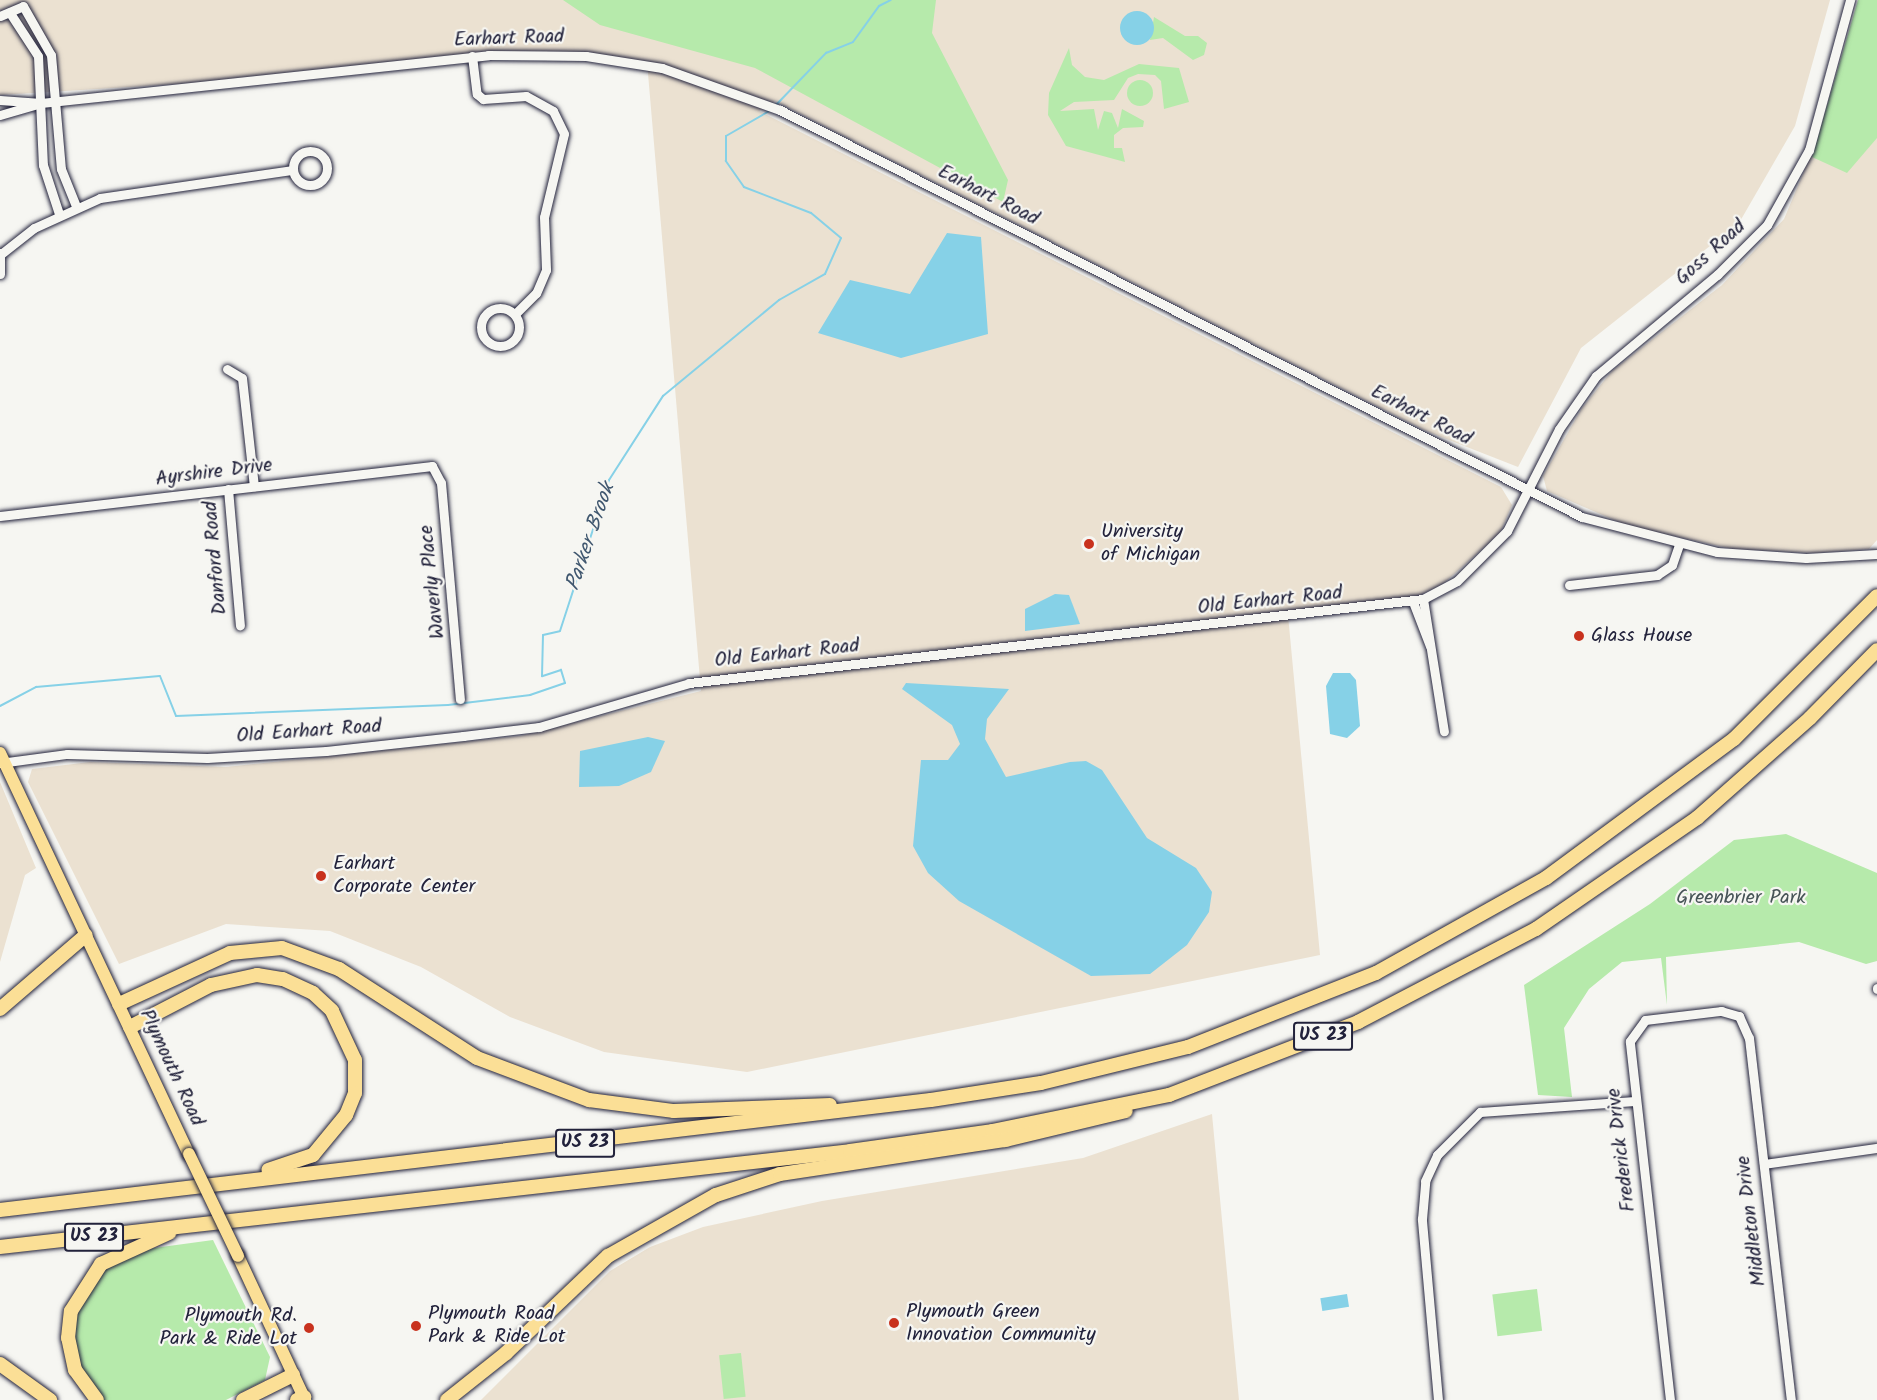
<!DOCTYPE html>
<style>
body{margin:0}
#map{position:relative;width:1877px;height:1400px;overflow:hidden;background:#f6f6f2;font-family:Kalam,sans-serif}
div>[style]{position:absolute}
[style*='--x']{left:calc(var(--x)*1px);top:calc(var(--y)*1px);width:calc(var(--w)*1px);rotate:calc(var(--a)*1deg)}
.built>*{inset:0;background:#ebe1d1}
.green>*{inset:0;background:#b6eaab;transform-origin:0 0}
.round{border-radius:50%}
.water>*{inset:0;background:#86d1e7;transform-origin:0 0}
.stream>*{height:2px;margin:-1px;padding:0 1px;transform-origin:1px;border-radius:1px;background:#86d1e7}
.roads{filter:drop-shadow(0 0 2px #22223b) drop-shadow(0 0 2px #22223b)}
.minor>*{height:9px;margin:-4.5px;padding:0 4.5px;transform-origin:4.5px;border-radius:4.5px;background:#f6f6f2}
.minor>.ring{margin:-4.5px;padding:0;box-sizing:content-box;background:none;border:9px solid #f6f6f2;border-radius:50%}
.major>*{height:12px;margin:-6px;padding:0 6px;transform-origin:6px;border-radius:6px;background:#fbdf96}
.highway>*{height:14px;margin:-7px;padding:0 7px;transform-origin:7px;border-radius:7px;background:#fbdf96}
.bridges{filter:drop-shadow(0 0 2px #22223b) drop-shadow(0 0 2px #22223b)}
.major-bridge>*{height:12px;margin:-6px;padding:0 6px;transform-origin:6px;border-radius:6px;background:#fbdf96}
.dots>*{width:16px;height:16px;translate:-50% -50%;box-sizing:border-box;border:3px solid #f6f6f2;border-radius:50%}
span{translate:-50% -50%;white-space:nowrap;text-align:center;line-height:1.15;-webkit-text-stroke:4.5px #f6f6f2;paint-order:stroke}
.shield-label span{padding:2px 4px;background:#f6f6f2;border:2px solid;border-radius:4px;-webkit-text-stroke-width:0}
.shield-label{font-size:18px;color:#22223b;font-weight:700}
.street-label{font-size:20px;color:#22223b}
.poi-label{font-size:20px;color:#22223b}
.left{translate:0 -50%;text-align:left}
.right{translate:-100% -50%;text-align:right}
.park-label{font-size:20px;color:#475457}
.water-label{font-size:21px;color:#40576f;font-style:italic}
</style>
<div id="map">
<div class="built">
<div style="clip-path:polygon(0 0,1830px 0,1795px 126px,1739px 223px,1581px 348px,1518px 467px,1426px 431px,775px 101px,759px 111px,1501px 487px,1512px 505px,1500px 533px,1443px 584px,1416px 597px,1288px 615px,1320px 955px,747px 1072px,604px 1052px,510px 1017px,421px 967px,330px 931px,226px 924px,119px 964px,28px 782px,32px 769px,90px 762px,226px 767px,520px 736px,701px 691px,647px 62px,506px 51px,195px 83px,0 95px)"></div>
<div style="clip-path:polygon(1858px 0,1877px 0,1877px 540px,1869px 549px,1816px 553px,1733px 549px,1628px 526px,1547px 491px,1543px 476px,1582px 408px,1612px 371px,1722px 285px,1784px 219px,1827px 117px)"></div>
<div style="clip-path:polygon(0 782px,36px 868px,25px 875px,0 962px)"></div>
<div style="clip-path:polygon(1212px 1114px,1239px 1400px,481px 1400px,610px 1271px,650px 1247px,703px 1227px,822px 1201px,1083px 1158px)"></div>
</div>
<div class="green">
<div style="clip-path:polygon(563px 0,936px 0,932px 33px,1008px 180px,1003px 202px,755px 68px,600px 25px)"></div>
<div style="clip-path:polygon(1858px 0,1877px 0,1877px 138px,1847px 173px,1812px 157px)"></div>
<div style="clip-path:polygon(1154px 17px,1185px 36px,1198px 36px,1207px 43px,1204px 55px,1193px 60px,1163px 38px,1150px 40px)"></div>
<div style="clip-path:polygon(1069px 48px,1072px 65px,1085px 77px,1104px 80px,1139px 64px,1179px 68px,1189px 102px,1164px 109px,1161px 81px,1155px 75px,1138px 74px,1128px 78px,1114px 100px,1074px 102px,1060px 111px,1094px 109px,1098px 130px,1104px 111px,1112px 113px,1118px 128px,1122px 109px,1144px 121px,1143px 127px,1123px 128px,1114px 135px,1114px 148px,1122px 148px,1125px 162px,1066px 146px,1048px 115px,1049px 93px)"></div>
<div class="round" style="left:1127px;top:80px;width:26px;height:26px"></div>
<div style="clip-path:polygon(1786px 834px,1877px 873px,1877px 961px,1866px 964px,1799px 942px,1666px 957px,1667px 1005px,1661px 958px,1622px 962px,1589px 989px,1564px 1028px,1572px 1097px,1538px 1095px,1524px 985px,1650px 904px,1734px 840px)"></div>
<div style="clip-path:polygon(213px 1240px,270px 1357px,265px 1380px,226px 1400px,102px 1400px,82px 1370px,75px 1340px,77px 1313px,100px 1271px,132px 1251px)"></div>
<div style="left:1537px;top:1289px;width:42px;height:45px;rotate:83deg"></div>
<div style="left:741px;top:1353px;width:44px;height:22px;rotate:84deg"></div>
</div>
<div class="water">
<div class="round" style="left:1120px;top:11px;width:34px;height:34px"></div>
<div style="clip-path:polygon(947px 233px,981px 237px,988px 334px,901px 358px,818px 333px,850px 280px,910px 294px)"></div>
<div style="clip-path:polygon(1055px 594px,1069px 595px,1080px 624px,1025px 631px,1025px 609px)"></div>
<div style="clip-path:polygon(1333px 673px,1350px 673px,1356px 680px,1360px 726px,1347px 738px,1330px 734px,1326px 686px)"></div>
<div style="clip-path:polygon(906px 683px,1009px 689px,987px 719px,985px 739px,1006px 777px,1070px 762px,1086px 761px,1102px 770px,1147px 838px,1196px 868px,1212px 892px,1209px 912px,1187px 945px,1150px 974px,1091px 976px,959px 901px,928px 873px,913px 846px,921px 760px,948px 760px,960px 744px,952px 725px,902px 689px)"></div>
<div style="clip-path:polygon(648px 737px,665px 741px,651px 772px,619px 786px,579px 787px,580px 751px)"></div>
<div style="left:1347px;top:1294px;width:13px;height:27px;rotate:81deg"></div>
</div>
<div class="stream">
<div style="--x:775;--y:106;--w:74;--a:-46.1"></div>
<div style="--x:826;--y:53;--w:29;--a:-22"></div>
<div style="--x:853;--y:42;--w:44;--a:-54.2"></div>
<div style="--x:879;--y:6;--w:13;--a:-27"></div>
<div style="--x:0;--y:706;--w:41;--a:-27.8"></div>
<div style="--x:36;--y:687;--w:124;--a:-5.1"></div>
<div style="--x:160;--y:676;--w:43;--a:68.2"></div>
<div style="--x:176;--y:716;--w:272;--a:-2.3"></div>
<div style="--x:448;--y:705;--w:83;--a:-7"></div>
<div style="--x:530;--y:695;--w:37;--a:-19"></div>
<div style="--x:565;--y:683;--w:14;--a:-107"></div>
<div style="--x:561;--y:670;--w:20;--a:162"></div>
<div style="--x:542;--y:676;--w:41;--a:-88.6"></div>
<div style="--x:543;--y:635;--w:17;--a:-13"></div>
<div style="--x:560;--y:631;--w:159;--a:-72"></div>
<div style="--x:609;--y:480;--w:100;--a:-57.3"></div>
<div style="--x:663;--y:396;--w:151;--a:-39.6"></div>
<div style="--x:779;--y:300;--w:53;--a:-29.5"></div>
<div style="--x:825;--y:274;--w:39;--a:-66"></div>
<div style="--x:841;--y:238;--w:39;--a:-140"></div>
<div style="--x:811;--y:213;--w:72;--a:-158.8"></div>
<div style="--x:744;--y:187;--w:32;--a:-125"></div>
<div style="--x:726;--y:161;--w:25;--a:-90"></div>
<div style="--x:726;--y:136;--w:52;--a:-30"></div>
</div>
<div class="roads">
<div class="minor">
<div style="--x:10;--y:13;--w:51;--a:56.9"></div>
<div style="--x:38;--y:56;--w:109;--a:87.4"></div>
<div style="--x:43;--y:165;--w:52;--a:71.9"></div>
<div style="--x:0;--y:16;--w:25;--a:-23"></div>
<div style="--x:23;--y:6;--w:56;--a:60.3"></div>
<div style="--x:51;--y:55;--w:114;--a:85"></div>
<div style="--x:61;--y:169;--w:40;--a:68"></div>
<div style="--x:472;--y:56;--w:38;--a:83"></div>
<div style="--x:477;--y:94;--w:8;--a:40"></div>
<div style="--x:483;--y:99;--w:43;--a:-4"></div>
<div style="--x:526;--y:96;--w:31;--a:29"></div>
<div style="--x:553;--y:111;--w:25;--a:64"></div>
<div style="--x:564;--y:134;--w:85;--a:103.5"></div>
<div style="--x:544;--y:217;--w:53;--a:87.8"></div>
<div style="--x:546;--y:270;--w:25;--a:113"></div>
<div style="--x:536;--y:293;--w:30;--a:135"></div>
<div style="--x:0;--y:100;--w:41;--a:4.2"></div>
<div style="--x:0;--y:115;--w:43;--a:-16.3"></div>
<div style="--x:41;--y:103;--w:450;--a:-6.1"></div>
<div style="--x:488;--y:55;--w:98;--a:0.6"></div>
<div style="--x:586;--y:56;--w:77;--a:9"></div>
<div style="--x:662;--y:68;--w:125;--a:19.6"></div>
<div style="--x:780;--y:110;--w:899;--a:26.91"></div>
<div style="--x:1582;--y:517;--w:139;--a:14.5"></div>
<div style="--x:1717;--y:552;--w:89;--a:3.9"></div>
<div style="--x:1806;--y:558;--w:71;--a:-3.2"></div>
<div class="ring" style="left:293px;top:151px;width:25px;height:25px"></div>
<div style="--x:0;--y:253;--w:21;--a:90"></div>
<div style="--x:1;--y:254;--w:42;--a:-38.2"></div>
<div style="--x:34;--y:228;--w:72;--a:-24.4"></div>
<div style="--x:100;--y:198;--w:195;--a:-8.3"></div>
<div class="ring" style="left:481px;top:308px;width:29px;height:29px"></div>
<div style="--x:227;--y:369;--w:17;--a:31"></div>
<div style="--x:242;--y:378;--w:109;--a:83.7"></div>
<div style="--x:228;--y:489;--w:137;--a:85"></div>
<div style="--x:0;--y:516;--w:435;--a:-6.6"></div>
<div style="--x:432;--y:466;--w:19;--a:62"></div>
<div style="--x:441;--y:483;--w:217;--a:85"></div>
<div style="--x:1569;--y:585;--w:89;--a:-6.5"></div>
<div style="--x:1657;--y:575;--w:18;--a:-34"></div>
<div style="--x:1672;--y:565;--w:21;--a:-71"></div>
<div style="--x:1423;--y:599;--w:134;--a:81"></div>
<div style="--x:1413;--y:602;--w:47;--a:68.9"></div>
<div style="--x:0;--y:763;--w:68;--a:-7.7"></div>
<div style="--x:67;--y:754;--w:140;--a:1.6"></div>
<div style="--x:207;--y:758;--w:119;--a:-3.4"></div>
<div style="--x:326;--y:751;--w:138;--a:-6.2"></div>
<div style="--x:463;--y:736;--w:77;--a:-6.8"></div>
<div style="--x:539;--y:727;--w:156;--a:-16.3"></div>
<div style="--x:689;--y:683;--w:739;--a:-6.53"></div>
<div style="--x:1423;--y:599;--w:38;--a:-28"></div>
<div style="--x:1457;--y:581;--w:71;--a:-45"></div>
<div style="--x:1507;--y:531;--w:114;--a:-63"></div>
<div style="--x:1559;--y:429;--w:65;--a:-55.1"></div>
<div style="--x:1596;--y:376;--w:158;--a:-39.9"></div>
<div style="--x:1717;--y:275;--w:71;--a:-45"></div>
<div style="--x:1767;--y:225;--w:86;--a:-60.8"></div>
<div style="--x:1809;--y:150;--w:156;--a:-74.7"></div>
<div style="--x:1877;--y:988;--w:1;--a:90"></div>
<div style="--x:1764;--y:1164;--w:114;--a:-8.1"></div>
<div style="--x:1438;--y:1400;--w:182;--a:-95.1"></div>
<div style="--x:1422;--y:1219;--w:38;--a:-85"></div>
<div style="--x:1425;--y:1181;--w:29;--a:-65"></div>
<div style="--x:1437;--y:1155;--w:61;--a:-45"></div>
<div style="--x:1480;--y:1112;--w:155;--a:-4.1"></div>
<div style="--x:1670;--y:1400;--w:361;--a:-96.4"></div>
<div style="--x:1630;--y:1041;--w:26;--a:-54"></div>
<div style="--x:1645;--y:1020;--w:77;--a:-6.8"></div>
<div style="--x:1721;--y:1011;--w:19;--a:16"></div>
<div style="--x:1739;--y:1016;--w:24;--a:66"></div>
<div style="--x:1749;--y:1038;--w:364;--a:83.4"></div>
</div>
<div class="major">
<div style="--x:0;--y:753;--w:443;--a:64.8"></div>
<div style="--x:238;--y:1256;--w:159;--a:65"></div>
</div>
<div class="highway">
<div style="--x:119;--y:1004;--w:122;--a:-24.7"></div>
<div style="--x:230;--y:953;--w:52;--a:-5.5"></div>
<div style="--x:282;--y:948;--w:61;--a:20.2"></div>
<div style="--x:339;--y:969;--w:164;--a:32.8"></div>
<div style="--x:477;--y:1058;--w:120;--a:20.6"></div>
<div style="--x:589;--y:1100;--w:86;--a:7.4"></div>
<div style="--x:674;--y:1111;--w:156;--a:-2.2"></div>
<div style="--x:0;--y:1009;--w:113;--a:-40.7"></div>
<div style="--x:130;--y:1027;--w:91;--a:-27.4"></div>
<div style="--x:211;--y:985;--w:47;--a:-12.3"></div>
<div style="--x:257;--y:975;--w:26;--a:9"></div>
<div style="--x:283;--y:979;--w:33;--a:25"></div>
<div style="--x:313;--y:993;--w:26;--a:43"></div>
<div style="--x:332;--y:1011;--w:54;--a:64.9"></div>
<div style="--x:355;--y:1060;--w:33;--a:90"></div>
<div style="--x:355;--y:1093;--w:24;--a:112"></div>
<div style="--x:346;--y:1115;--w:52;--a:129.5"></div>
<div style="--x:313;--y:1155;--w:47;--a:161.6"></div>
<div style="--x:0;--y:1210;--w:937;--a:-6.74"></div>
<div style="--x:931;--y:1100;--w:111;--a:-8.8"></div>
<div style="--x:1041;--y:1083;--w:151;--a:-13.8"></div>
<div style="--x:1188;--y:1047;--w:202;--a:-21.5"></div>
<div style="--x:1376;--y:973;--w:195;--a:-29.2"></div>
<div style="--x:1546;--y:878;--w:234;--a:-36.5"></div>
<div style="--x:1734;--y:739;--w:202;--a:-45"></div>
<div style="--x:0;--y:1247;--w:855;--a:-6.44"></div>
<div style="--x:850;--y:1151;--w:143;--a:-8"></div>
<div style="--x:992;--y:1131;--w:181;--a:-11.5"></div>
<div style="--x:1169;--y:1095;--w:203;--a:-21.1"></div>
<div style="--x:1358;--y:1022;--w:201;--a:-27.6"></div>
<div style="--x:1536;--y:929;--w:196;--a:-34.6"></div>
<div style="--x:1697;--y:818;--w:151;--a:-41.5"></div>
<div style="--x:1810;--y:718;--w:95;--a:-45.4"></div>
<div style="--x:0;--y:1364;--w:62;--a:35.8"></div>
<div style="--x:97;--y:1400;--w:37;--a:-126"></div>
<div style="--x:75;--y:1370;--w:33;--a:-102"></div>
<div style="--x:68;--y:1338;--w:27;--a:-84"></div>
<div style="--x:71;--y:1311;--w:56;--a:-57.4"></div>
<div style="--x:101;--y:1264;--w:75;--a:-24.5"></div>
<div style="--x:243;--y:1400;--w:56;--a:-26.6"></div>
<div style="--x:297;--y:1400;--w:8;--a:-23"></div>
<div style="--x:447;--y:1400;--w:75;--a:-38.5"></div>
<div style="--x:506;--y:1353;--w:141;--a:-43.6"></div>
<div style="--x:608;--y:1256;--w:124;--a:-29.5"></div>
<div style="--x:716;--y:1195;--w:67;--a:-18.2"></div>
<div style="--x:780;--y:1174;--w:228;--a:-8.6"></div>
<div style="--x:1005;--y:1140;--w:124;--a:-13.5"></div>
</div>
</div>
<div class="bridges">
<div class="major-bridge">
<div style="--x:189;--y:1154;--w:113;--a:64.3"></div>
</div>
</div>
<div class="dots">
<div style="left:1089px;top:544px;background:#c8321e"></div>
<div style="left:1579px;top:636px;background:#c8321e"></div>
<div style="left:321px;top:876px;background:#c8321e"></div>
<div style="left:894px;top:1323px;background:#c8321e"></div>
<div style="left:416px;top:1326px;background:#c8321e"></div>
<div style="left:309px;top:1328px;background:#c8321e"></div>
</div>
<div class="shield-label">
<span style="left:1323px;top:1036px">US 23</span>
<span style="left:585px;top:1143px">US 23</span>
<span style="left:94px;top:1237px">US 23</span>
</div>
<div class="street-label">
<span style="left:509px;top:39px;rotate:-2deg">Earhart Road</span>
<span style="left:988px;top:196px;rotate:27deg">Earhart Road</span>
<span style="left:1711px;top:253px;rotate:-42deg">Goss Road</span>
<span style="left:1421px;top:416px;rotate:27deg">Earhart Road</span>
<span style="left:214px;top:473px;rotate:-7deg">Ayrshire Drive</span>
<span style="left:216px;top:558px;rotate:-95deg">Danford Road</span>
<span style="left:433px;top:582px;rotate:-96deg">Waverly Place</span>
<span style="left:1270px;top:601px;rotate:-6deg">Old Earhart Road</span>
<span style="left:787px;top:654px;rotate:-6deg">Old Earhart Road</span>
<span style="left:309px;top:732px;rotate:-4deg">Old Earhart Road</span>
<span style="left:171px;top:1068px;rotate:65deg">Plymouth Road</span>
<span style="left:1622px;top:1150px;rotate:-97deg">Frederick Drive</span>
<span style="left:1752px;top:1221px;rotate:-97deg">Middleton Drive</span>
</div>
<div class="poi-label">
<span class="left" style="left:1101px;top:544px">University<br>of Michigan</span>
<span class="left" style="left:1591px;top:636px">Glass House</span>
<span class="left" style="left:333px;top:876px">Earhart<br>Corporate Center</span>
<span class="left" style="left:906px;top:1324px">Plymouth Green<br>Innovation Community</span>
<span class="left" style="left:428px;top:1326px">Plymouth Road<br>Park &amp; Ride Lot</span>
<span class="right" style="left:297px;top:1328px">Plymouth Rd.<br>Park &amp; Ride Lot</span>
</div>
<div class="park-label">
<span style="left:1741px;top:898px">Greenbrier Park</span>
</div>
<div class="water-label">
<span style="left:591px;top:537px;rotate:-71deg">Parker Brook</span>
</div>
</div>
